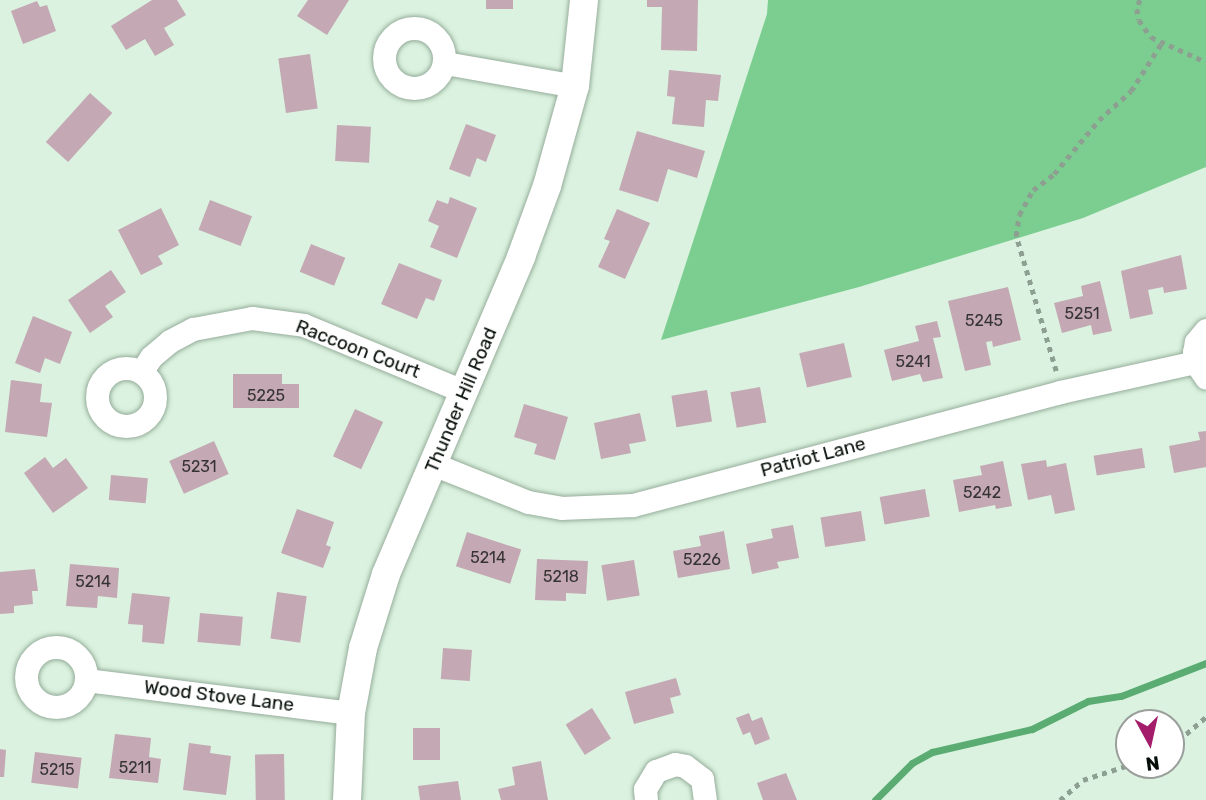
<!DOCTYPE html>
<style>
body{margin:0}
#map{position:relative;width:1206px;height:800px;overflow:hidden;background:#daf2df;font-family:Rubik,sans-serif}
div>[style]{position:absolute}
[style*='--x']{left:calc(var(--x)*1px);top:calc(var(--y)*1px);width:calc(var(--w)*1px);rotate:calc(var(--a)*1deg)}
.forest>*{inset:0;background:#7bcd90}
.stream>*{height:7px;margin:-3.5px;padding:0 3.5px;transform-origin:3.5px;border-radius:3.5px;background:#5bac72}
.building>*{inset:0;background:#c4a8b4;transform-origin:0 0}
.path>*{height:4.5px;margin-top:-2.25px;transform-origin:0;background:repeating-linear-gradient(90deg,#8d9f91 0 5px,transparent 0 10px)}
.roads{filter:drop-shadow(0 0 2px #96ad9b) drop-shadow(0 0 2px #96ad9b)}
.minor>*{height:23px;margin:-11.5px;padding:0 11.5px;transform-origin:11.5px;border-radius:11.5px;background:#fff}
.minor>.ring{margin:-11.5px;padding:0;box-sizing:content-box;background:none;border:23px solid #fff;border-radius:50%}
.tertiary>*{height:28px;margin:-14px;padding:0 14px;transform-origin:14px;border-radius:14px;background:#fff}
span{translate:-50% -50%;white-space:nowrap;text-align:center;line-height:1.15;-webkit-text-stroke:5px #fff;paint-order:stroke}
.number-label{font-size:16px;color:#363433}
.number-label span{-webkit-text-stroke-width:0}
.street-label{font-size:19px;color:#060e08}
.north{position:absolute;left:1115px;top:709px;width:70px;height:70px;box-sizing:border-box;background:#fff;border:2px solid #9b9f9c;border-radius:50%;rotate:172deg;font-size:19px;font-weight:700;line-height:28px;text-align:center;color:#060e08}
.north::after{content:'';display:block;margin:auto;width:24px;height:32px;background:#a31d6a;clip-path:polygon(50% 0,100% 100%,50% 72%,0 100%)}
</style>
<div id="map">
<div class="forest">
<div style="clip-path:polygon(768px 0,1206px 0,1206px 167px,1083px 218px,859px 287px,661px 340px,767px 14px)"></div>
</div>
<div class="stream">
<div style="--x:875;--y:800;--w:52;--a:-45"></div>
<div style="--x:912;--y:763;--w:23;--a:-29"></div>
<div style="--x:932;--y:752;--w:103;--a:-13"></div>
<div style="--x:1032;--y:729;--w:63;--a:-26.6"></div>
<div style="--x:1088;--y:701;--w:33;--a:-9"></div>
<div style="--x:1121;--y:696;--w:91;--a:-21.2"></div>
</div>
<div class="building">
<div style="clip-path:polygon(152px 0,177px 0,186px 15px,164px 28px,174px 45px,155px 56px,145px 39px,126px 50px,111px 26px)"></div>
<div style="clip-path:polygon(308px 0,349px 0,327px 35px,297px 16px)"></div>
<div style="left:486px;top:0;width:27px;height:9px"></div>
<div style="clip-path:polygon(647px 0,698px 0,697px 51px,661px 50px,662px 7px,647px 7px)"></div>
<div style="clip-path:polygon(37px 1px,40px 7px,47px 5px,56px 31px,23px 44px,11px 11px)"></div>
<div style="left:310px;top:54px;width:55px;height:32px;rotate:82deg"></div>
<div style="clip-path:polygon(669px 70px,721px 75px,718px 101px,706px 100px,704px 127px,672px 124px,675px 97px,667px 96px)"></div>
<div style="left:90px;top:93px;width:30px;height:66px;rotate:42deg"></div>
<div style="clip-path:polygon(466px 124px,496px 135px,486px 162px,477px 158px,470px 177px,449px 169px)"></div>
<div style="left:337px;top:125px;width:34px;height:36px;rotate:3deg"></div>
<div style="clip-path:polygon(637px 131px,705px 151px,697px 178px,668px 169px,658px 202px,619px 190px)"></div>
<div style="clip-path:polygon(450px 197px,477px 208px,457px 258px,430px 247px,439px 226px,428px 221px,437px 200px,448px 204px)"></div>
<div style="left:210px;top:200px;width:45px;height:32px;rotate:21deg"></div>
<div style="clip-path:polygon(161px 208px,179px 245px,158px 256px,163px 264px,141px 275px,118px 230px)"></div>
<div style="clip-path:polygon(617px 209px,650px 223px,625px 279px,598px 267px,610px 241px,604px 239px)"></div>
<div style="left:311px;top:244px;width:37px;height:30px;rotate:22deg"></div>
<div style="clip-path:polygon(1181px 255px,1187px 289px,1164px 293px,1163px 287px,1148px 290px,1153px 314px,1130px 319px,1121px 271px)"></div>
<div style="clip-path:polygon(399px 263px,442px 280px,434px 301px,426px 298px,417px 319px,381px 304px)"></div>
<div style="clip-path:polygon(111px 270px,126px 292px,105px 306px,113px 317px,90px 333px,68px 300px)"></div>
<div style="clip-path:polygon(1100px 281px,1112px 331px,1093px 335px,1091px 325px,1062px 333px,1054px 303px,1083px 296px,1081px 286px)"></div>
<div style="clip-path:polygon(1008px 287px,1021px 340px,993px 347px,992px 341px,986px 342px,991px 365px,965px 371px,948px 301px)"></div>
<div style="clip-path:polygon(33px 316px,72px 332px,60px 364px,45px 358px,40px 373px,15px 363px)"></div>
<div style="clip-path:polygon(937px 321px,941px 337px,933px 338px,943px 378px,923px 382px,920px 374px,892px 381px,884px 350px,919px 341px,915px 326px)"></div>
<div style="left:844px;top:343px;width:35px;height:46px;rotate:77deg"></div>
<div style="clip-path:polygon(233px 374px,282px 374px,282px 384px,299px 384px,299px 408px,233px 408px)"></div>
<div style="clip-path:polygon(11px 380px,42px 384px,40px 402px,52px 403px,47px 437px,5px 432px)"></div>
<div style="left:760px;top:387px;width:36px;height:30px;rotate:80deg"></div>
<div style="left:707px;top:390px;width:32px;height:36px;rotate:81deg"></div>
<div style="clip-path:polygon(524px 404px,568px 417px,555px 460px,534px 454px,537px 444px,514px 437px)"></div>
<div style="left:355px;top:409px;width:31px;height:52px;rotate:25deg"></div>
<div style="clip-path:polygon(640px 413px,646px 441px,629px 444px,631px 453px,601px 459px,594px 423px)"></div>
<div style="clip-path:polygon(1206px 431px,1206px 467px,1174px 473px,1169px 446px,1200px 440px,1198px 432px)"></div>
<div style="left:214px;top:441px;width:36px;height:49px;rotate:66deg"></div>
<div style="left:1142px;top:448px;width:20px;height:49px;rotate:81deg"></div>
<div style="clip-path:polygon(45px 457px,53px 468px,66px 458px,88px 488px,53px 513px,24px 473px)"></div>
<div style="clip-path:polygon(1046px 460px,1047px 467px,1066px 463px,1075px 510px,1055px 514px,1051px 495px,1028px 500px,1021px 464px)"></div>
<div style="clip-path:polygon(1003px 461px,1012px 506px,996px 509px,995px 505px,959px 512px,953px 480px,982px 475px,980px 466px)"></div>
<div style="left:111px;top:475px;width:37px;height:25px;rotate:5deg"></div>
<div style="left:925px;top:489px;width:28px;height:46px;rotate:80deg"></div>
<div style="clip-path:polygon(297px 509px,334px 522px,326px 545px,331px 547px,323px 568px,281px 553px)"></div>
<div style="left:861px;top:511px;width:30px;height:41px;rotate:81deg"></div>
<div style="clip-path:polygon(793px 525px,799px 558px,777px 562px,779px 568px,752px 574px,746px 544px,773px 538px,771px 529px)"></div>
<div style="clip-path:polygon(724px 531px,730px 569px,678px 578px,673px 551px,701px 546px,699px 536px)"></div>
<div style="left:467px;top:532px;width:57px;height:36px;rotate:18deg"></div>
<div style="clip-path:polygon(537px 559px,588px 561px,586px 594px,566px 593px,566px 601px,535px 600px)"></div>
<div style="left:634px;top:560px;width:36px;height:33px;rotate:81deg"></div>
<div style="clip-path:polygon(70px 564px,119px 568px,117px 598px,98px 596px,97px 608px,66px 606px)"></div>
<div style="clip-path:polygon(35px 569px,38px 591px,32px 591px,33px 604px,14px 606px,14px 613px,0 614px,0 572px)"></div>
<div style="left:277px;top:592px;width:30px;height:47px;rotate:8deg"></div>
<div style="clip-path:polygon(132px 593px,170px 597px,164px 644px,142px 642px,143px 625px,128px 624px)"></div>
<div style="left:200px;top:613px;width:43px;height:29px;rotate:5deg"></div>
<div style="left:443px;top:648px;width:29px;height:31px;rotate:4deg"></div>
<div style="clip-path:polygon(676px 678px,681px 695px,670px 698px,674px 713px,634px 724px,625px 692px)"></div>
<div style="left:592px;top:708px;width:36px;height:31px;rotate:58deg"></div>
<div style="clip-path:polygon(749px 713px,752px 721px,762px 717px,770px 739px,755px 745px,750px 732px,743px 735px,736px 718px)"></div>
<div style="left:413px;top:728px;width:27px;height:32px"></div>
<div style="clip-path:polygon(115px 734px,151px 738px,149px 757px,161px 759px,158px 783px,109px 778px)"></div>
<div style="clip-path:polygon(189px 743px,211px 746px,210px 753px,231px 756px,226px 795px,183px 790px)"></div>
<div style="clip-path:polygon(0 749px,6px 750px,4px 777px,0 777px)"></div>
<div style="left:35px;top:752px;width:47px;height:31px;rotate:7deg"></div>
<div style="left:284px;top:754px;width:46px;height:29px;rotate:89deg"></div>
<div style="clip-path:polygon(541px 761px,548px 800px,501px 800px,498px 789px,515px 785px,512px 767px)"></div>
<div style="clip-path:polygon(786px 773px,797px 800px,763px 800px,757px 783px)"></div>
<div style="clip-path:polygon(458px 781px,461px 800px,420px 800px,418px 786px)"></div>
</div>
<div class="path">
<div style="--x:1140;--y:0;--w:9;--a:108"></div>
<div style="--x:1137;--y:9;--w:11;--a:80"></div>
<div style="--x:1139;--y:20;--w:21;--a:55"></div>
<div style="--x:1151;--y:37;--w:60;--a:24.4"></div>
<div style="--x:1056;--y:371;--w:141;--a:-106.5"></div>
<div style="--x:1016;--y:236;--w:21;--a:-82"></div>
<div style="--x:1019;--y:215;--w:29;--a:-61"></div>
<div style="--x:1033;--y:190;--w:26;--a:-37"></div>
<div style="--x:1054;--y:174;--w:70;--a:-50.2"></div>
<div style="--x:1099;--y:120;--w:43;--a:-42.2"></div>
<div style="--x:1131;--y:91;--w:56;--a:-57.4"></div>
<div style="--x:1171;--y:747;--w:46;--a:-40.6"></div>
<div style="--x:1060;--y:800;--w:30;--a:-41"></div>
<div style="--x:1083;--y:780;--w:48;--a:-18.1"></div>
</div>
<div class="roads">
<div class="minor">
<div class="ring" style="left:384px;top:28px;width:37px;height:37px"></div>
<div style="--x:445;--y:63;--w:132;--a:10"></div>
<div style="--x:1206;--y:330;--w:16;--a:130"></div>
<div style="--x:1196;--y:342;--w:10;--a:101"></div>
<div style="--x:1194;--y:352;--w:10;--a:84"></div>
<div style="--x:1195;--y:362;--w:19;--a:55"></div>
<div class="ring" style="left:97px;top:368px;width:35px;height:35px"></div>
<div style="--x:141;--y:372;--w:18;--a:-56"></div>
<div style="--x:151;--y:357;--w:25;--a:-40"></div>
<div style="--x:170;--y:341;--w:26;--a:-28"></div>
<div style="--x:193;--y:329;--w:60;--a:-10.6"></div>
<div style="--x:252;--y:318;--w:52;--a:7.7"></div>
<div style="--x:304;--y:325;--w:174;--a:22.6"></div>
<div style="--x:433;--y:464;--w:102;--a:21.8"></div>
<div style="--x:528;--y:502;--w:34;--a:10"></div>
<div style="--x:561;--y:508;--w:72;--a:-2.4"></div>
<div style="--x:633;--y:505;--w:442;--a:-14.8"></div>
<div style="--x:1060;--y:392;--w:138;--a:-12.5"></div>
<div class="ring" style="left:26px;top:647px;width:37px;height:37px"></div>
<div style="--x:86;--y:680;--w:267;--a:7.1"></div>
<div style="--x:646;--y:800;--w:11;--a:-95"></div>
<div style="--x:645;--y:789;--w:21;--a:-59"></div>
<div style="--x:656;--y:771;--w:20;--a:-20"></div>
<div style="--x:675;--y:764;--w:10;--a:11"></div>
<div style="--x:685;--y:766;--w:21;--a:37"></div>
<div style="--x:702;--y:779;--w:21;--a:82"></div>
</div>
<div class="tertiary">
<div style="--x:347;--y:800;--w:87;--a:-87.4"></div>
<div style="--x:351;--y:713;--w:66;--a:-79.5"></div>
<div style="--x:363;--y:648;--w:77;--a:-72.7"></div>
<div style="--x:386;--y:574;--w:345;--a:-66.9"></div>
<div style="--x:521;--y:257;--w:76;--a:-69.9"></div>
<div style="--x:547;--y:186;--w:104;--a:-74.4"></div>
<div style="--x:575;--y:86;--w:86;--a:-84"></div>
</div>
</div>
<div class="number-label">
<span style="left:1082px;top:314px">5251</span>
<span style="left:984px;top:321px">5245</span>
<span style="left:913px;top:362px">5241</span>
<span style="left:266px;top:396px">5225</span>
<span style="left:199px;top:467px">5231</span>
<span style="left:982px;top:493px">5242</span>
<span style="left:488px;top:558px">5214</span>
<span style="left:702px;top:560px">5226</span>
<span style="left:561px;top:577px">5218</span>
<span style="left:93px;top:582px">5214</span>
<span style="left:135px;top:768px">5211</span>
<span style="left:57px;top:770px">5215</span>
</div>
<div class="street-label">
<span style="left:358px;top:349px;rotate:21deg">Raccoon Court</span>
<span style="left:461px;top:400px;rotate:-67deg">Thunder Hill Road</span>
<span style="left:813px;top:457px;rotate:-15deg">Patriot Lane</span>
<span style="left:219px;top:696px;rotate:7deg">Wood Stove Lane</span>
</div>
<div class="north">N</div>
</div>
